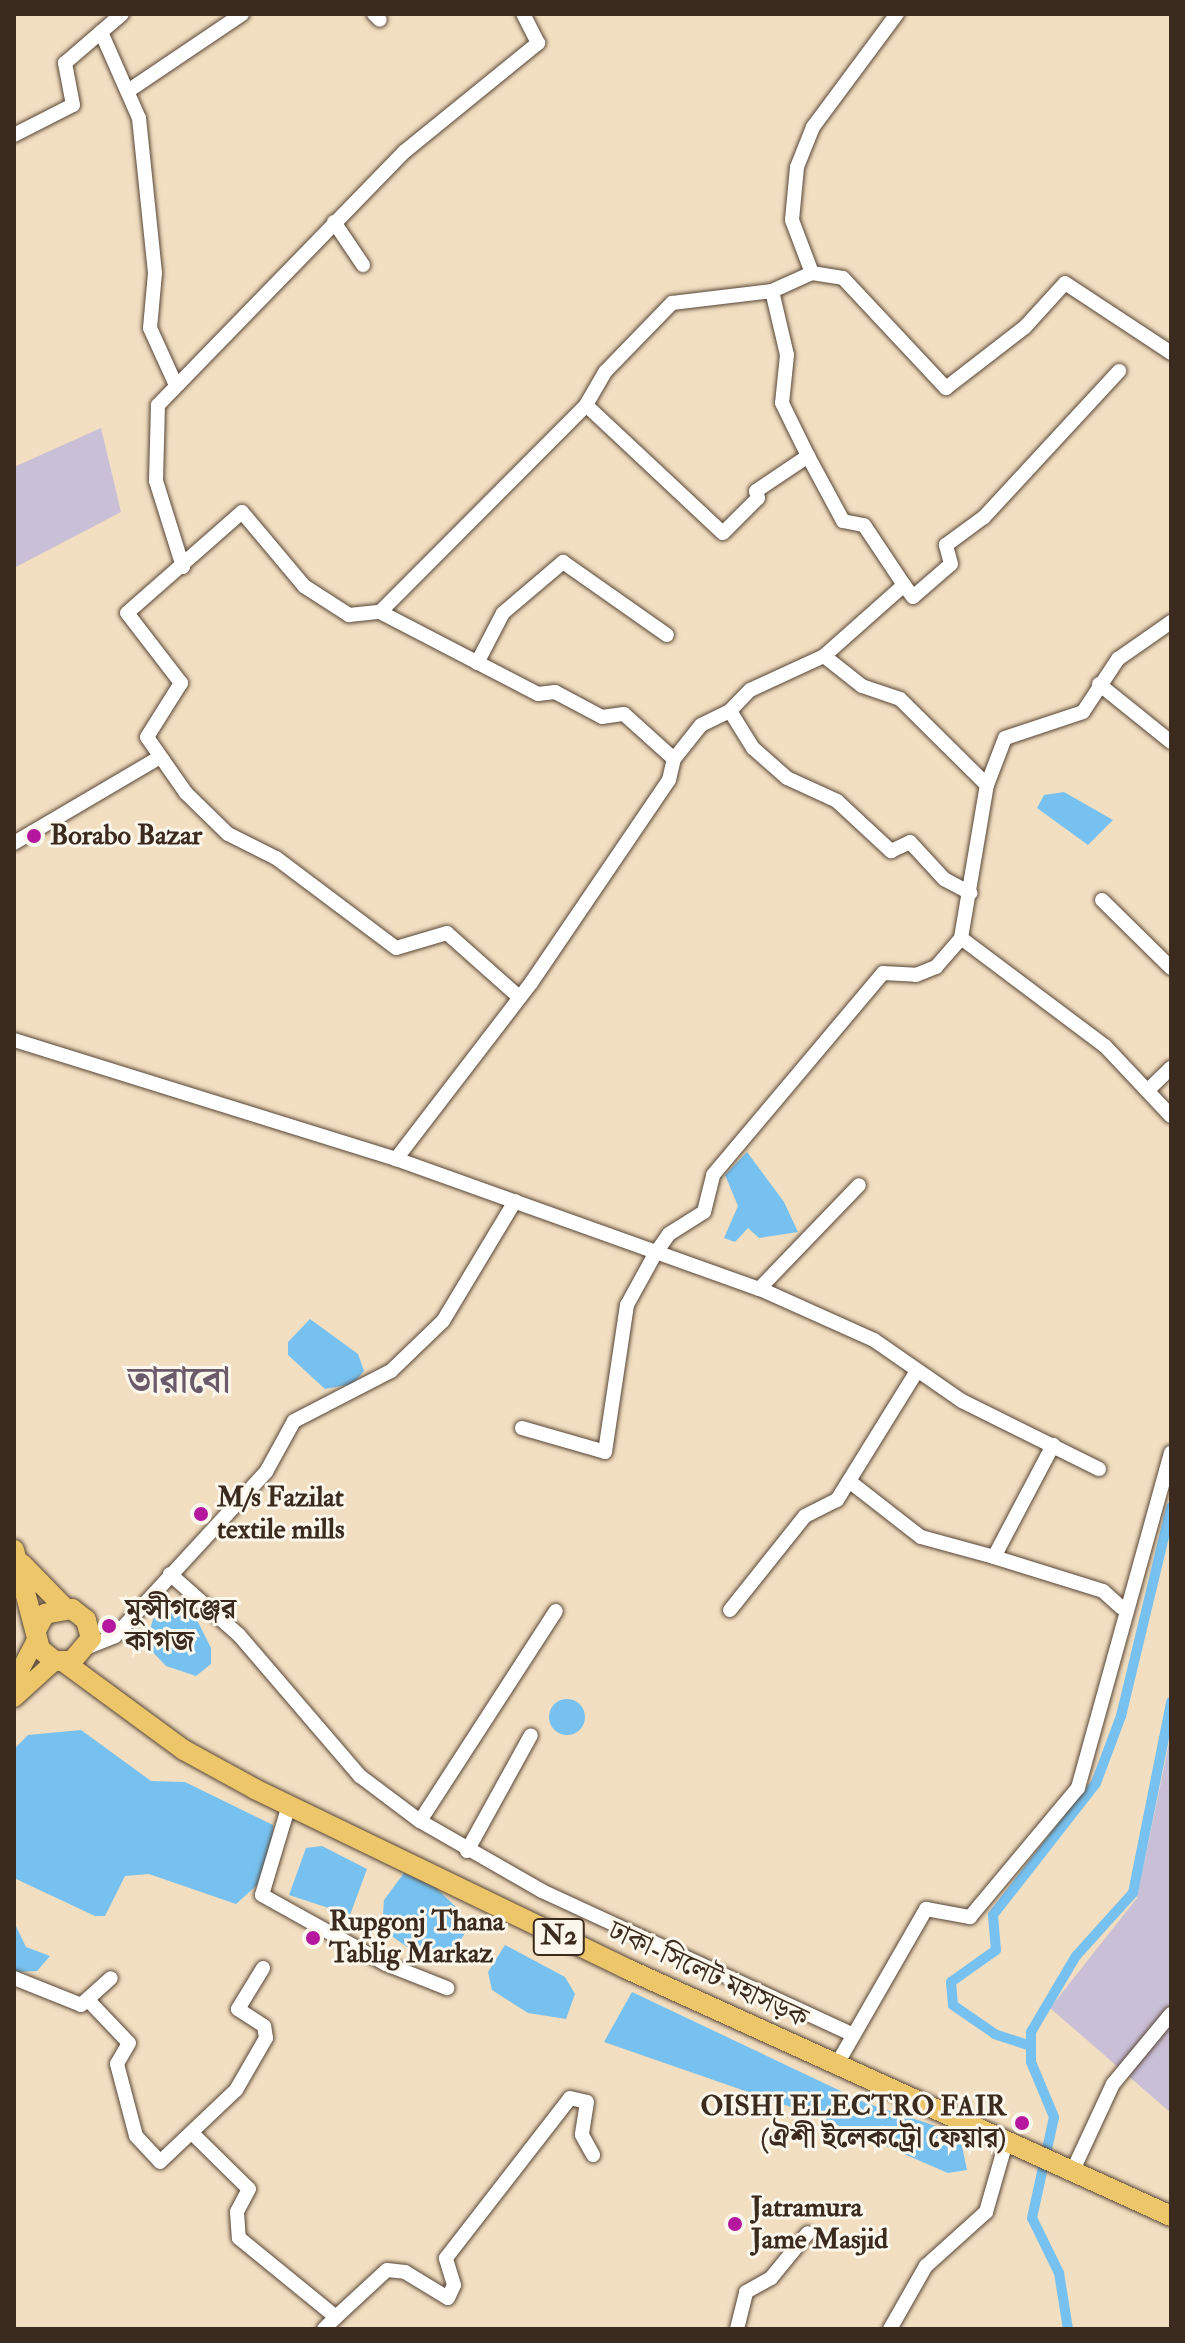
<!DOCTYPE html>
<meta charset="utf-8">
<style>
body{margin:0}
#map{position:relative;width:1185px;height:2343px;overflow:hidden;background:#f2dec0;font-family:"IM FELL Double Pica","Noto Serif Bengali",serif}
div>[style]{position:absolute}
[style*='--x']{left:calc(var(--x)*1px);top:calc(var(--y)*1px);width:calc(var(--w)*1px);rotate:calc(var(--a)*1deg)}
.industrial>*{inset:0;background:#c9bfd7}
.water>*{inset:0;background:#77c1f0}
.round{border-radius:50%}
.canal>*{height:10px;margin:-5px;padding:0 5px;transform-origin:5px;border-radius:5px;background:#77c1f0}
.roads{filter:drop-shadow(0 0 2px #564536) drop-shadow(0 0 2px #564536)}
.minor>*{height:14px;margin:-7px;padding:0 7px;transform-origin:7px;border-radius:7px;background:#fff}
.major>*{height:18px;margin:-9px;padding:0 9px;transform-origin:9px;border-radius:9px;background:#ecc669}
.highway>*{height:20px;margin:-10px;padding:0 10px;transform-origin:10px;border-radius:10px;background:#ecc669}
.dots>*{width:22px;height:22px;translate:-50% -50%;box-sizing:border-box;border:4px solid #fbf7ec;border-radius:50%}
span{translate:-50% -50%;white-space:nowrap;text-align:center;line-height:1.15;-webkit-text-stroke:6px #fbf7ec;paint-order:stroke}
.shield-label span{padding:2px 6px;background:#fbf7ec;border:2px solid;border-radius:6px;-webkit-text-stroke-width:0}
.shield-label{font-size:26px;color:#3b2a1e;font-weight:700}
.poi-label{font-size:28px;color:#3b2a1e;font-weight:700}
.left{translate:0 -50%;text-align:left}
.right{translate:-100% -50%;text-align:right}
.street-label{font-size:28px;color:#3b2a1e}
.district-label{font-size:36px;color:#6b5a69;font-weight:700}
.frame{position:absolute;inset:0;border:16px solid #3b2a1e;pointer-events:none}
</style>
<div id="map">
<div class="industrial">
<div style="clip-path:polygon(101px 428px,121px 512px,14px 568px,14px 467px)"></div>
<div style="clip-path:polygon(1171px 1733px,1171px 2113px,1050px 2008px,1137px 1898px)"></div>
</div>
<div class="water">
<div style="clip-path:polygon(1064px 792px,1113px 820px,1088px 845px,1037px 808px,1044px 795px)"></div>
<div style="clip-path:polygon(747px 1152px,784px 1202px,798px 1232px,759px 1238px,748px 1228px,735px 1242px,724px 1238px,738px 1206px,725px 1175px)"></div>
<div style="clip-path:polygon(310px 1319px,358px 1354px,364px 1371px,353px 1384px,325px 1389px,288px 1355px,288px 1342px)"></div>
<div style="clip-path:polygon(178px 1608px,197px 1620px,211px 1648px,211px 1664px,196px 1676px,166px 1666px,146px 1645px,153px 1619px)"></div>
<div class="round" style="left:549px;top:1699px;width:36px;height:36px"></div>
<div style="clip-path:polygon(81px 1730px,151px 1781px,185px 1782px,273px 1825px,273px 1851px,257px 1885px,236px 1904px,149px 1874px,125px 1876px,105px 1916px,95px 1916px,14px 1878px,14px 1749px,28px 1735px)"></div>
<div style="clip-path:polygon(322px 1846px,367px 1869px,350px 1915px,289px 1895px,306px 1848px)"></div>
<div style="clip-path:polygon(404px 1873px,434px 1886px,458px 1909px,464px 1935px,449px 1957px,418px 1955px,382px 1929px,384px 1900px)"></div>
<div style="clip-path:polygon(14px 1922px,26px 1947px,50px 1956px,37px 1971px,14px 1972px)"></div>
<div style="clip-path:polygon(505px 1945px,565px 1977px,575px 1994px,566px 2019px,528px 2013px,492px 1990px,488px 1972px)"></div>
<div style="clip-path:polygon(632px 1992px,866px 2103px,945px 2129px,962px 2146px,967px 2170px,948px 2173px,814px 2115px,604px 2042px)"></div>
</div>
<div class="canal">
<div style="--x:1031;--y:2046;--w:38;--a:-162"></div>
<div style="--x:995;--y:2034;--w:51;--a:-145.4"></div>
<div style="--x:953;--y:2005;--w:23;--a:-95"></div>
<div style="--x:951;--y:1982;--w:55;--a:-35.4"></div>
<div style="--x:996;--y:1950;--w:35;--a:-95"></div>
<div style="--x:993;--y:1915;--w:167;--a:-52"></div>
<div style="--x:1096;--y:1783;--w:72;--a:-69.5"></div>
<div style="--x:1121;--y:1716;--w:215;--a:-76.5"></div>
<div style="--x:1068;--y:2329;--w:57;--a:-99.1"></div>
<div style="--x:1059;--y:2273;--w:61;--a:-116.1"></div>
<div style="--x:1032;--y:2218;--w:103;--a:-77.7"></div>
<div style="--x:1054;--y:2117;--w:60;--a:-112.7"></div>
<div style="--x:1031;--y:2062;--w:30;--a:-90"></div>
<div style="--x:1031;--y:2032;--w:88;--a:-59.4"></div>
<div style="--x:1076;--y:1956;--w:85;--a:-47.9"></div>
<div style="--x:1133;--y:1893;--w:195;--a:-78.7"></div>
</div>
<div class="roads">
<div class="minor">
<div style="--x:374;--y:14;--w:8;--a:45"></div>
<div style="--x:101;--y:32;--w:94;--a:66.2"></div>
<div style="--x:139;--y:118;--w:156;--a:84.1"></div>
<div style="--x:155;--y:273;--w:55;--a:95.2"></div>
<div style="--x:150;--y:328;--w:60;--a:65.6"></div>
<div style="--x:131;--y:89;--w:134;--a:-34"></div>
<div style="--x:14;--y:135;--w:66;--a:-27"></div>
<div style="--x:73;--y:105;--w:43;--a:-100.8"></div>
<div style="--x:65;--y:63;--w:75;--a:-40.7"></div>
<div style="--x:334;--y:222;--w:52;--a:56"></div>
<div style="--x:812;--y:273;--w:31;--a:9"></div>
<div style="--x:843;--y:278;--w:151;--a:46.9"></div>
<div style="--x:946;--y:388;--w:100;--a:-37.7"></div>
<div style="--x:1025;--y:327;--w:59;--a:-47.7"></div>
<div style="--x:1065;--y:283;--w:127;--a:33.4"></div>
<div style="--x:772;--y:291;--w:66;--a:76.8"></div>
<div style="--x:787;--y:355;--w:48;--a:95.9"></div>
<div style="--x:782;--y:403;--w:59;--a:63.9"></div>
<div style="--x:586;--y:405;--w:187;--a:43.1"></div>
<div style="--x:723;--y:533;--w:49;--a:-45"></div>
<div style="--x:758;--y:498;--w:7;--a:-106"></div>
<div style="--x:756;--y:491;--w:63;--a:-33.9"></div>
<div style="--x:808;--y:456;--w:74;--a:61.7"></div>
<div style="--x:843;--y:521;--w:21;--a:11"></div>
<div style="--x:864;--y:525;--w:72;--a:56.3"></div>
<div style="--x:904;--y:585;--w:107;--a:138.4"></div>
<div style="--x:824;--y:656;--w:48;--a:38.3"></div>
<div style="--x:862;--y:686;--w:40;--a:18.9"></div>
<div style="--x:900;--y:699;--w:122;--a:44.7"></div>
<div style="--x:183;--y:567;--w:90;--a:-107.4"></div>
<div style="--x:156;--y:481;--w:76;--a:-88.5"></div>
<div style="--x:158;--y:405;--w:353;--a:-45.8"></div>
<div style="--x:404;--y:152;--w:173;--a:-39.1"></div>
<div style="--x:538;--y:43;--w:33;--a:-117"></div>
<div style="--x:904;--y:585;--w:15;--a:53"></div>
<div style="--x:913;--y:597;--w:50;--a:-41"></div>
<div style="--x:951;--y:564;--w:20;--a:-105"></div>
<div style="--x:946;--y:545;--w:47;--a:-36.4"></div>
<div style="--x:984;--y:517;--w:199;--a:-47.2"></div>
<div style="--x:380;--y:612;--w:178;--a:27.4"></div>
<div style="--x:538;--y:694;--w:17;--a:-7"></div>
<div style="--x:555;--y:692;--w:53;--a:28"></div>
<div style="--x:602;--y:717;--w:22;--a:-8"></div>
<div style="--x:624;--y:714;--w:67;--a:42"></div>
<div style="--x:674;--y:759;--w:43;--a:-51.5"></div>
<div style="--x:701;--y:725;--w:32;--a:-26"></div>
<div style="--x:824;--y:656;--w:81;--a:155.3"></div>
<div style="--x:750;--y:690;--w:29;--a:134"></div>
<div style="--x:730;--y:711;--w:44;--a:58.1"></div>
<div style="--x:753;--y:748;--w:45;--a:41.4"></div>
<div style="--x:787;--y:778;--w:55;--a:24.7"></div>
<div style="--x:837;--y:801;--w:74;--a:42.8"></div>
<div style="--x:891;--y:851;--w:21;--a:-25"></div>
<div style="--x:910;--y:842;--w:50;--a:47.4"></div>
<div style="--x:944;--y:879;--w:30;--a:28"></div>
<div style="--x:477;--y:663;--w:56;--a:-62.5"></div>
<div style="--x:503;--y:613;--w:79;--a:-40.4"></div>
<div style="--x:563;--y:562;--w:127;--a:35.1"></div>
<div style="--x:1099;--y:684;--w:92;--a:38.9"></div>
<div style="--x:14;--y:843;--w:169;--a:-30.5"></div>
<div style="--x:1102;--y:900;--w:97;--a:44.6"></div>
<div style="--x:961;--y:938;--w:180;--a:36.9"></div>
<div style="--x:1105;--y:1046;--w:96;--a:46.7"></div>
<div style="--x:519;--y:997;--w:96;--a:-138.4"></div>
<div style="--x:447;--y:933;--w:53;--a:163.6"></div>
<div style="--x:396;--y:948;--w:150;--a:-143.1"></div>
<div style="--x:276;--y:858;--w:54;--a:-153.4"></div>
<div style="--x:228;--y:834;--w:59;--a:-135.7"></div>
<div style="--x:186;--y:793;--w:68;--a:-124.9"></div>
<div style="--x:147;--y:737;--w:64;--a:-57.8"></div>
<div style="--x:181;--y:683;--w:88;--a:-127.6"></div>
<div style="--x:127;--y:613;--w:153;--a:-41.3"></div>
<div style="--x:242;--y:512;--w:97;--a:50"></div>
<div style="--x:304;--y:586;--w:54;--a:32.8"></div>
<div style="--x:349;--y:615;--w:31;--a:-6"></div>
<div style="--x:380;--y:612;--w:292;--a:-45.1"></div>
<div style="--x:586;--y:405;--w:39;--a:-60"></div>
<div style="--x:606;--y:371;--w:95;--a:-45.9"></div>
<div style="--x:672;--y:303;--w:101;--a:-6.8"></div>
<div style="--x:772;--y:291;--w:44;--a:-24.2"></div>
<div style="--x:812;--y:273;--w:57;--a:-110.7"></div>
<div style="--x:792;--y:220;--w:53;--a:-84.6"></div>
<div style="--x:797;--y:167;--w:43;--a:-68.2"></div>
<div style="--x:813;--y:127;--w:141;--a:-53.4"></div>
<div style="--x:14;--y:1040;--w:400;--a:17.3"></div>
<div style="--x:396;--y:1159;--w:394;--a:19.7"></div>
<div style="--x:767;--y:1292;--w:117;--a:24.2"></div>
<div style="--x:874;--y:1340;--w:107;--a:34.7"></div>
<div style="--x:962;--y:1401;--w:153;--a:26.4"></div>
<div style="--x:1148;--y:1090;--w:32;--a:-44"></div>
<div style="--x:396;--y:1159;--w:222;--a:-52.5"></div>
<div style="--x:531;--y:983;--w:245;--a:-55.8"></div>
<div style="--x:669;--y:780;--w:22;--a:-77"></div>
<div style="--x:759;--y:1289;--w:144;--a:-46.1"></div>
<div style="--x:522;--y:1428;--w:86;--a:16.1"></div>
<div style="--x:605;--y:1452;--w:149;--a:-81.5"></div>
<div style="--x:627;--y:1305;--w:58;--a:-61.2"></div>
<div style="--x:655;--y:1254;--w:24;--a:-55"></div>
<div style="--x:669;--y:1234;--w:41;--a:-32.2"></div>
<div style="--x:704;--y:1212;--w:38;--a:-76"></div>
<div style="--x:713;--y:1175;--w:264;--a:-49.9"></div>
<div style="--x:883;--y:973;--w:33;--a:3"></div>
<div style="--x:916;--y:975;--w:22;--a:-22"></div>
<div style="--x:936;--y:967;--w:38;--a:-49"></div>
<div style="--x:961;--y:938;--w:155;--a:-80.4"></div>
<div style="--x:987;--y:785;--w:50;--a:-69"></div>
<div style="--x:1005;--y:738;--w:82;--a:-18.4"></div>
<div style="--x:1083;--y:712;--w:64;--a:-56.6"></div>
<div style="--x:1118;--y:659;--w:65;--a:-34.9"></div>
<div style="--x:849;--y:1481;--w:91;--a:37.9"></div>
<div style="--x:921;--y:1537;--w:76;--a:15.3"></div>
<div style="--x:994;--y:1557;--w:127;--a:-62.2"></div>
<div style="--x:994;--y:1557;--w:114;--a:17.3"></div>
<div style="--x:1103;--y:1591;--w:25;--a:42"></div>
<div style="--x:170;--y:1574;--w:92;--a:41.5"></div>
<div style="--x:239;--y:1635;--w:186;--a:49.4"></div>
<div style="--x:360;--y:1776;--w:75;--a:36.9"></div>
<div style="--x:420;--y:1821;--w:141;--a:29.8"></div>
<div style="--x:542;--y:1891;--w:343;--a:24.8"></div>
<div style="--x:730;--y:1610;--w:120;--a:-51.4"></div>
<div style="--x:805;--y:1516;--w:36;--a:-27"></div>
<div style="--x:837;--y:1500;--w:148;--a:-58.2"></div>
<div style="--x:88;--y:1647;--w:29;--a:-22"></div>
<div style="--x:115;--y:1636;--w:223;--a:-47.4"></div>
<div style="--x:266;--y:1472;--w:58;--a:-61.2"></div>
<div style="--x:294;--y:1421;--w:109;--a:-27.3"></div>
<div style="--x:391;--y:1371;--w:72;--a:-43.9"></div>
<div style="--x:443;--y:1321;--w:140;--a:-59"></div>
<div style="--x:289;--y:1805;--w:94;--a:106.7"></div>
<div style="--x:262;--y:1895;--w:142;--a:29.1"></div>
<div style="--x:386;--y:1964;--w:66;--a:21.5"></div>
<div style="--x:420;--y:1821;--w:250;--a:-57.1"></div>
<div style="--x:467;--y:1851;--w:132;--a:-61.1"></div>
<div style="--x:14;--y:1978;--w:72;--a:21.9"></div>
<div style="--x:81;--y:2005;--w:40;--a:-42"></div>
<div style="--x:88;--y:2000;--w:59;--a:46.4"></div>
<div style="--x:129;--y:2043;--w:24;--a:120"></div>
<div style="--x:117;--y:2064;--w:74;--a:75.2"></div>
<div style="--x:136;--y:2136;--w:35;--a:47"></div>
<div style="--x:160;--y:2162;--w:105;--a:-43.5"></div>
<div style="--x:236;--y:2090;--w:60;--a:-60"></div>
<div style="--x:266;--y:2038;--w:12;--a:-99"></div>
<div style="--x:264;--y:2026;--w:31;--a:-147"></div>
<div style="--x:238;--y:2009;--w:48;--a:-58.6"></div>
<div style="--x:837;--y:2064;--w:179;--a:-60.1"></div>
<div style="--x:926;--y:1909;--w:45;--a:10.3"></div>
<div style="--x:970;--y:1917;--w:168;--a:-50.1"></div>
<div style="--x:1078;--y:1788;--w:348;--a:-74.5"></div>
<div style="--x:193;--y:2134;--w:78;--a:44.5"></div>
<div style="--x:249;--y:2189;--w:26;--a:118"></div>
<div style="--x:237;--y:2212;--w:26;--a:86"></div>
<div style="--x:239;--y:2238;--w:125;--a:39.2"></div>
<div style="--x:336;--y:2317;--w:69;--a:-42.7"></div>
<div style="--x:387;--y:2270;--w:18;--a:6"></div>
<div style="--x:405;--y:2272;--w:50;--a:31.2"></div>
<div style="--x:448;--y:2298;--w:14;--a:-65"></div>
<div style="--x:454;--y:2285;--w:28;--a:-107"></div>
<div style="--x:446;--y:2258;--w:202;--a:-52.2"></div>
<div style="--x:570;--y:2098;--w:17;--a:13"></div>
<div style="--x:587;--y:2102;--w:33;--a:99"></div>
<div style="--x:582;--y:2135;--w:23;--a:61"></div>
<div style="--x:1073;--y:2170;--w:95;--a:-65.1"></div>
<div style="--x:1113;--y:2084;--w:91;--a:-50.4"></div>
<div style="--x:324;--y:2329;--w:17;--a:-45"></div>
<div style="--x:737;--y:2329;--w:38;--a:-76"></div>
<div style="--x:746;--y:2292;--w:29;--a:-29"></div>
<div style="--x:771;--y:2278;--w:58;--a:-50.6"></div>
<div style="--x:890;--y:2329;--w:73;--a:-60.3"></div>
<div style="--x:926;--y:2266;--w:81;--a:-42"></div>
<div style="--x:986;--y:2212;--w:76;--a:-74"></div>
</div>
<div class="major">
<div style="--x:14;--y:1682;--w:47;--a:-62.4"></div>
<div style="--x:14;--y:1698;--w:55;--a:-42.1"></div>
</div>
<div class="highway">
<div style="--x:14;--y:1550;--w:102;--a:75.3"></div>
<div style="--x:40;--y:1649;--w:19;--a:39"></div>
<div style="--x:55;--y:1661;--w:17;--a:0"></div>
<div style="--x:72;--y:1661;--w:30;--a:-50"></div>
<div style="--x:91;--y:1638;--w:19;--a:-106"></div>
<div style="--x:86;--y:1620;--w:18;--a:-142"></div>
<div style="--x:72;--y:1609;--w:27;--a:170"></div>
<div style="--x:45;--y:1614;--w:18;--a:119"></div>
<div style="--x:22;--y:1564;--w:62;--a:45.7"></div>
<div style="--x:64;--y:1662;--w:149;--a:36.3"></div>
<div style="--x:184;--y:1750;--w:81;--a:28.8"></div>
<div style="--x:255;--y:1789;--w:411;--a:25.8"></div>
<div style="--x:625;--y:1968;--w:600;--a:24.43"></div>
</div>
</div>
<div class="dots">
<div style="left:34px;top:836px;background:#b5179e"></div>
<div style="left:201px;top:1514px;background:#b5179e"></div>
<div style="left:109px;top:1626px;background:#b5179e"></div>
<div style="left:313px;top:1938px;background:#b5179e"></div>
<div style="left:1022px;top:2123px;background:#b5179e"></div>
<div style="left:735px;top:2224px;background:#b5179e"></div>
</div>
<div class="shield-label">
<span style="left:559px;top:1937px">N2</span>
</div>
<div class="poi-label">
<span class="left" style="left:50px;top:836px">Borabo Bazar</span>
<span class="left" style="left:217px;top:1514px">M/s Fazilat<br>textile mills</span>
<span class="left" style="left:125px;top:1626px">মুন্সীগঞ্জের<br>কাগজ</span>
<span class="left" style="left:329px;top:1938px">Rupgonj Thana<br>Tablig Markaz</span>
<span class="right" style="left:1006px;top:2123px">OISHI ELECTRO FAIR<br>(ঐশী ইলেকট্রো ফেয়ার)</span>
<span class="left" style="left:751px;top:2224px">Jatramura<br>Jame Masjid</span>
</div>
<div class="street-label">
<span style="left:708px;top:1975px;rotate:25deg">ঢাকা-সিলেট মহাসড়ক</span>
</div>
<div class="district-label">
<span style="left:179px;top:1381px">তারাবো</span>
</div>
<div class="frame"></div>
</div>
